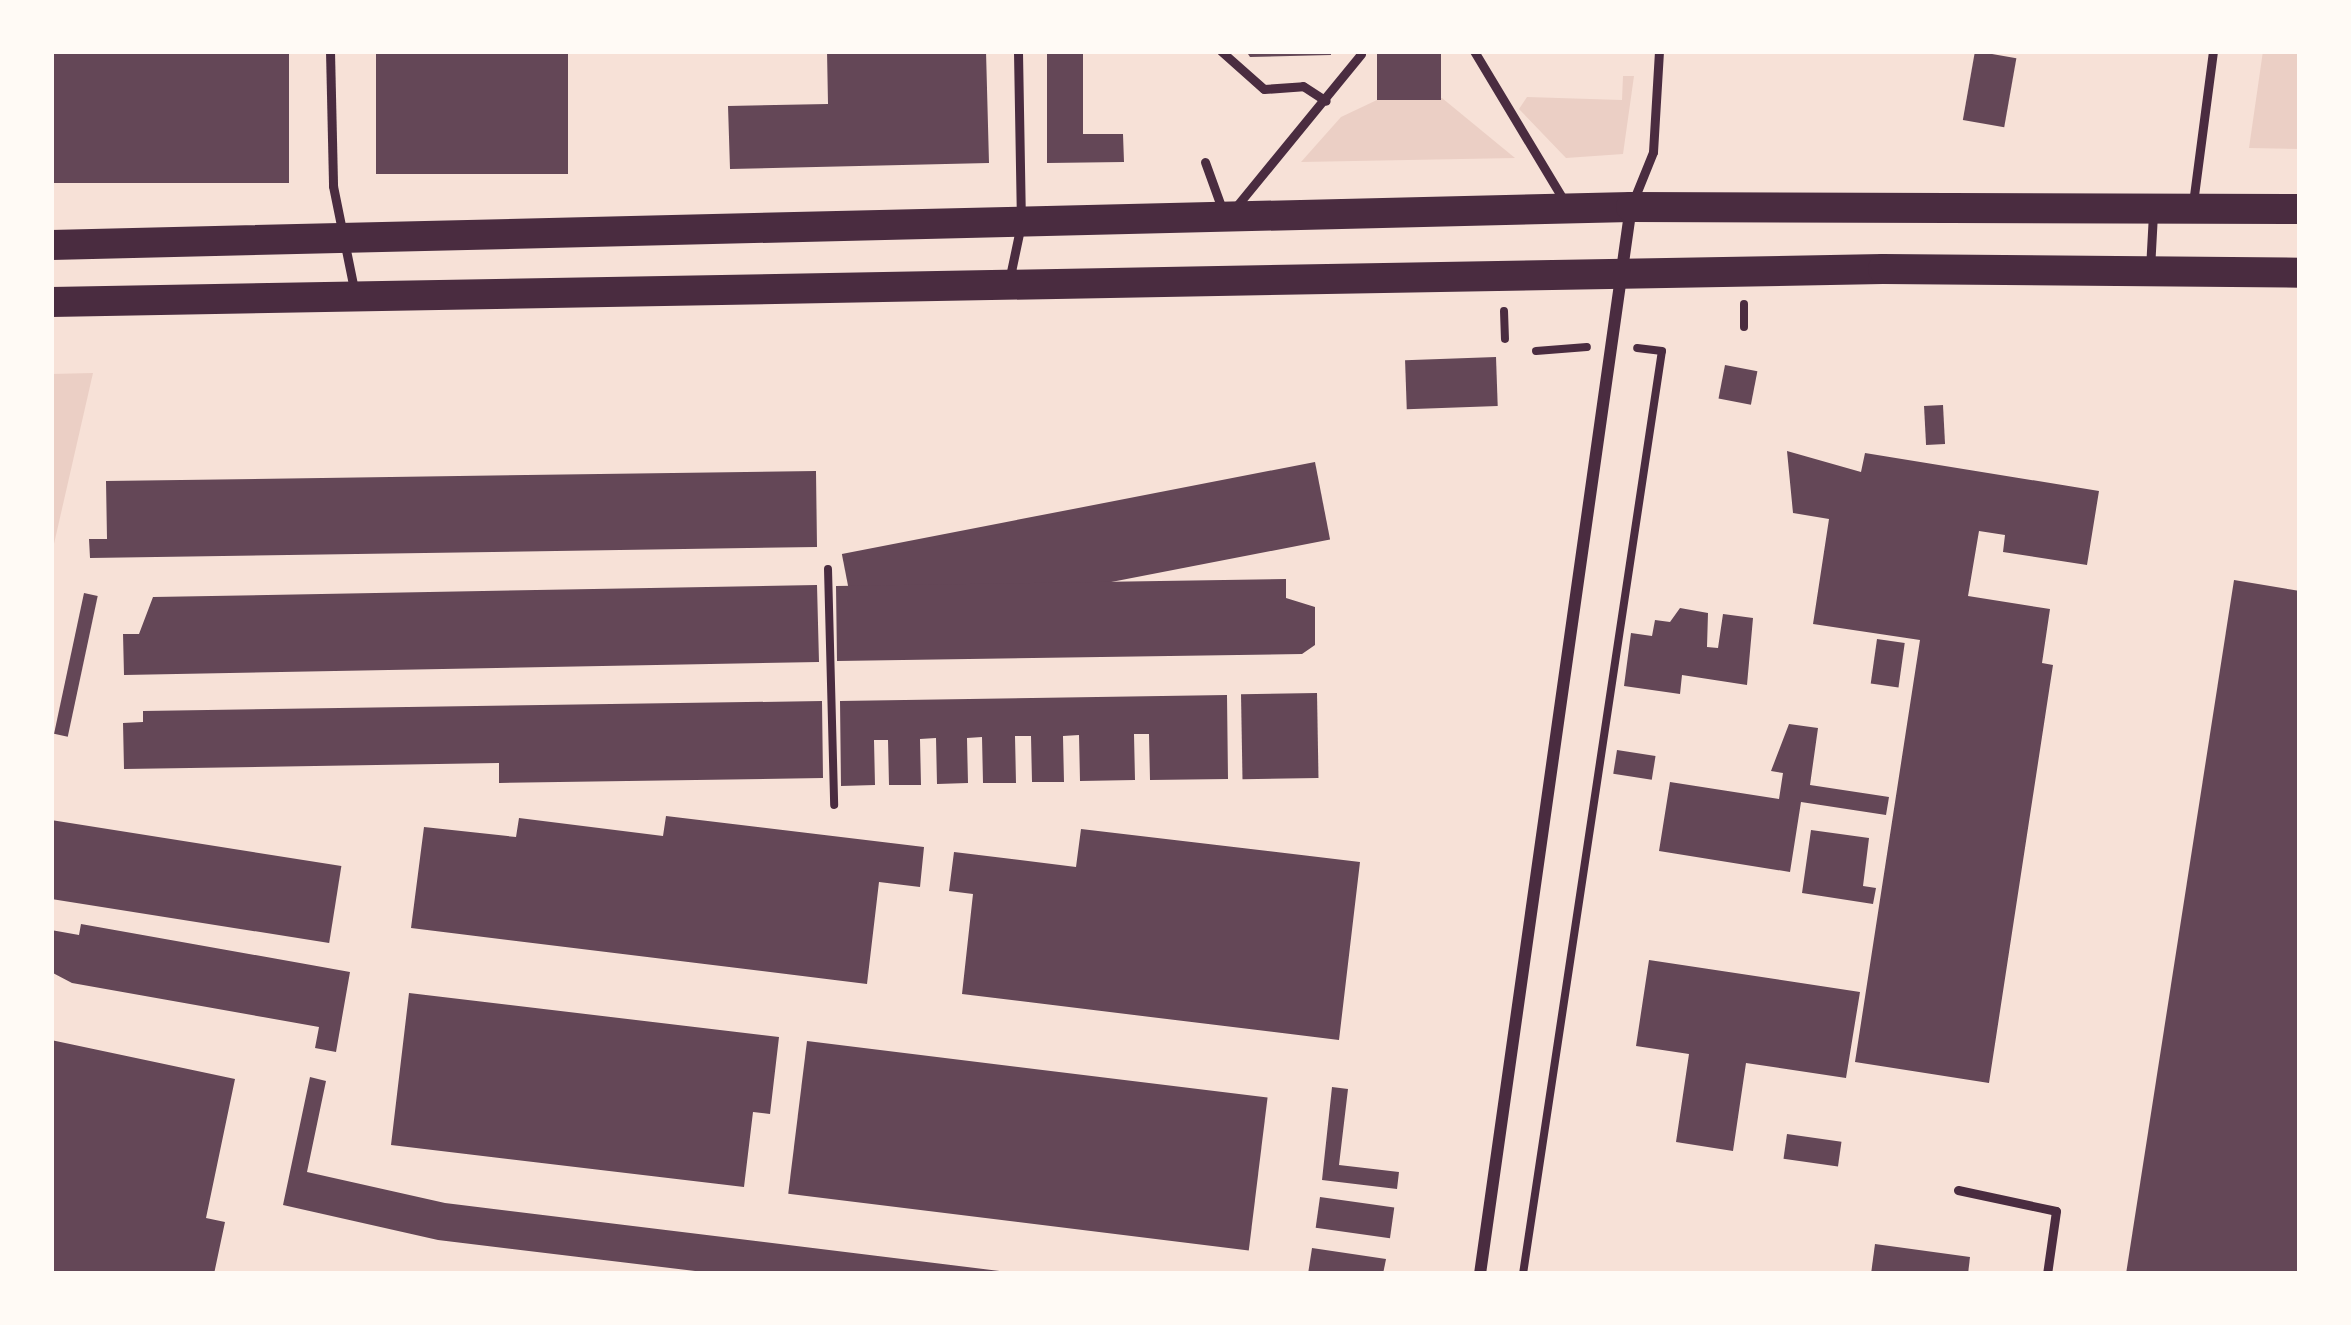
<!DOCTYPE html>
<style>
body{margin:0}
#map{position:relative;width:2351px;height:1325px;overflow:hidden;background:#f7e1d7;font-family:"Titillium Web",sans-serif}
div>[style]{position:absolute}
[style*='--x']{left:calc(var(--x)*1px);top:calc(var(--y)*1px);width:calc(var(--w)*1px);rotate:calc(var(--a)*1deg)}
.green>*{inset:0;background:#ebcfc5}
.building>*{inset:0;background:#644757;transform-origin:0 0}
.path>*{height:8px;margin:-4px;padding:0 4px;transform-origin:4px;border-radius:4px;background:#4a2c40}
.service>*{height:9px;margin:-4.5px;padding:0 4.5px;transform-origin:4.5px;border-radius:4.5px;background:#4a2c40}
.minor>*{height:12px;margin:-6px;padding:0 6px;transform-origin:6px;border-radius:6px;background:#4a2c40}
.primary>*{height:30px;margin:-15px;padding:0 15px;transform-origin:15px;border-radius:15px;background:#4a2c40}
span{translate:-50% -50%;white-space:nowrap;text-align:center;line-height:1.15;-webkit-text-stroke:9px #fffaf5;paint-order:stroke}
.frame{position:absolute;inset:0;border:54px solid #fffaf5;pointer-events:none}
</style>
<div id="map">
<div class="green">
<div style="clip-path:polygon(2263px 51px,2300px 51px,2300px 149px,2249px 148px)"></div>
<div style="clip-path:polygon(1623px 76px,1634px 76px,1623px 154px,1566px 158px,1519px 109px,1527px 97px,1622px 100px)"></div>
<div style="clip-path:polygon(1442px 98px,1515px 158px,1301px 162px,1341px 117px,1377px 100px)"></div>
<div style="clip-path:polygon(93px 373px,51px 557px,51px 374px)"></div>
</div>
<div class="building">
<div style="left:51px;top:51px;width:238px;height:132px"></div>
<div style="left:376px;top:51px;width:192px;height:123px"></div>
<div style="clip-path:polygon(827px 51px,986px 51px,989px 163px,730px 169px,728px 106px,828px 104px)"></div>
<div style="clip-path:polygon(1047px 51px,1083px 51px,1083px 134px,1123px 134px,1124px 162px,1047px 163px)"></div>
<div style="clip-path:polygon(1246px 51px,1331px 51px,1331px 55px,1250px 57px)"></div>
<div style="left:1377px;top:51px;width:64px;height:49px"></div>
<div style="left:1975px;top:51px;width:42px;height:70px;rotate:10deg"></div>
<div style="left:1496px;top:357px;width:49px;height:91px;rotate:88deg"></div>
<div style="left:1725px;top:365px;width:33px;height:34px;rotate:11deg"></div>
<div style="left:1943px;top:405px;width:39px;height:19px;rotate:87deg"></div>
<div style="clip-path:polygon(1787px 451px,1861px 472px,1865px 453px,2099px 491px,2087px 565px,2003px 552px,2005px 535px,1979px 531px,1968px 596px,2050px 609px,2042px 663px,2053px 665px,1989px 1083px,1855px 1062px,1920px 640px,1813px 624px,1829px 519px,1793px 513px)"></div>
<div style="left:1315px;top:462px;width:79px;height:482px;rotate:79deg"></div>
<div style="clip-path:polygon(816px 471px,817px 547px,90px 558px,89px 539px,107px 539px,106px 481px)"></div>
<div style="clip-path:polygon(1286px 579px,1286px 598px,1315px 607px,1315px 645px,1302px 654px,837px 661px,836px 586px)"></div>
<div style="clip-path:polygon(2234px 580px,2300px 591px,2300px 1274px,2126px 1274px)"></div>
<div style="clip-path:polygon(817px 585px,819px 662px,124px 675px,123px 634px,139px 634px,153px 597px)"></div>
<div style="left:84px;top:593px;width:14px;height:144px;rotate:12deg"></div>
<div style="clip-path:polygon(1680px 608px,1708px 613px,1707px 647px,1718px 648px,1723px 614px,1753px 618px,1747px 685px,1682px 675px,1680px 694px,1624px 686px,1631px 633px,1652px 636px,1655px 620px,1670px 622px)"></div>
<div style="left:1877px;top:639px;width:28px;height:45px;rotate:8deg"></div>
<div style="left:1317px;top:693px;width:85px;height:76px;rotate:89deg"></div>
<div style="clip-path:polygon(1227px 695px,1228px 779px,1150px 780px,1149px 734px,1134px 734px,1135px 780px,1080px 781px,1079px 735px,1063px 736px,1064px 782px,1032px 782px,1031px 736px,1015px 736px,1016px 783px,983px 783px,982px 737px,967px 738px,968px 783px,937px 784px,936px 738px,920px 739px,921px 785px,889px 785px,888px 740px,874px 740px,875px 785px,841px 786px,840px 701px)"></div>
<div style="clip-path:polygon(822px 701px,823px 778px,499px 783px,499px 763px,124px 769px,123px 723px,143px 722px,143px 711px)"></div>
<div style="clip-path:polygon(1789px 724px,1818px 728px,1810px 785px,1889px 797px,1886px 815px,1801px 802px,1790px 872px,1659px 851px,1670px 782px,1779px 799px,1783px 773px,1771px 771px)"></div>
<div style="left:1617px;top:750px;width:39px;height:24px;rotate:9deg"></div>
<div style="clip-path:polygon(666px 816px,924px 847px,920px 887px,879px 882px,867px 984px,411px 928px,424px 827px,516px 837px,519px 818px,663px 836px)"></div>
<div style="left:51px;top:820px;width:294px;height:78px;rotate:9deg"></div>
<div style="clip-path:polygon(1081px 829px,1360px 862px,1339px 1040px,962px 994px,973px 894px,949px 891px,954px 852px,1076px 867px)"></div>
<div style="clip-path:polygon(1811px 830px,1869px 838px,1863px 886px,1876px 888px,1873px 904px,1802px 893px)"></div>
<div style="clip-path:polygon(81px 924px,350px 972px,336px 1052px,315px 1048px,319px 1027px,72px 983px,51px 972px,51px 930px,79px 935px)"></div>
<div style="clip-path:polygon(1649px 960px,1860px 992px,1846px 1078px,1746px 1063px,1733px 1151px,1676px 1142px,1689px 1054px,1636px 1046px)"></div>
<div style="clip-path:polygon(409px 993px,779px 1037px,770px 1114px,753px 1112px,744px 1187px,391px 1145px)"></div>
<div style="clip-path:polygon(51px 1040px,235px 1079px,206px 1218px,225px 1222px,214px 1274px,51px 1274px)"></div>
<div style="left:807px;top:1041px;width:464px;height:154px;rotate:7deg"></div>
<div style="clip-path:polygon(310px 1077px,326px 1081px,307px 1172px,445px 1203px,1024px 1274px,720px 1274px,438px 1240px,283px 1205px)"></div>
<div style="clip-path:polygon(1332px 1087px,1348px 1089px,1339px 1165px,1399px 1172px,1397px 1189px,1322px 1180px)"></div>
<div style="left:1787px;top:1134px;width:55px;height:25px;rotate:8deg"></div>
<div style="left:1320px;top:1197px;width:75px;height:31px;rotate:8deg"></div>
<div style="clip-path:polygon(1875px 1244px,1970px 1257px,1968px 1274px,1871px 1274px)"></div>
<div style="clip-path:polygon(1312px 1248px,1386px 1259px,1383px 1274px,1308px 1274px)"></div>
</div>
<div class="path">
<div style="--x:1744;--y:304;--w:23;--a:90"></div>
<div style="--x:1504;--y:311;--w:28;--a:88"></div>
<div style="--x:1536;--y:351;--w:51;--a:-4.5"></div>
<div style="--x:828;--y:569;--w:236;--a:88.5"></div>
<div style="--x:1523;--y:1274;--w:933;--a:-81.44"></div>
<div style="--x:1662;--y:351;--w:25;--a:-173"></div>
</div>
<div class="service">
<div style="--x:330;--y:51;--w:135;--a:88.7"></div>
<div style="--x:333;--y:186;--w:105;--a:78.5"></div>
<div style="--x:1221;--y:51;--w:57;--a:41.5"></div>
<div style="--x:1264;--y:89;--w:39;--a:-4"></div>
<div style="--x:1303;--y:86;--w:27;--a:33"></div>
<div style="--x:1474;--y:51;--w:173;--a:59"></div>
<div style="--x:1205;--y:162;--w:50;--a:70.1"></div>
<div style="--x:2193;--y:203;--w:153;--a:-82.5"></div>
<div style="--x:1632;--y:204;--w:56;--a:-68"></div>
<div style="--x:1653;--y:152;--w:101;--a:-86.6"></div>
<div style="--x:1235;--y:208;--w:199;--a:-50.7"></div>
<div style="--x:2150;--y:269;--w:55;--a:-86.9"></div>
<div style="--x:1009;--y:281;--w:58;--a:-78.1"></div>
<div style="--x:1021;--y:224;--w:173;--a:-91"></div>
<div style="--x:1958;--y:1190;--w:100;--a:12.1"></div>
<div style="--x:2056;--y:1211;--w:64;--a:98.1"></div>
</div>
<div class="minor">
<div style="--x:1480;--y:1274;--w:1078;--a:-81.95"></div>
</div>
<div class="primary">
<div style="--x:51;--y:245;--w:1580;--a:-1.38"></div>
<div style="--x:1631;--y:207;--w:669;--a:0.17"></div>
<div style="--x:51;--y:302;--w:1832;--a:-1.03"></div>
<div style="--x:1883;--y:269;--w:417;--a:0.5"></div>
</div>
<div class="frame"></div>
</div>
